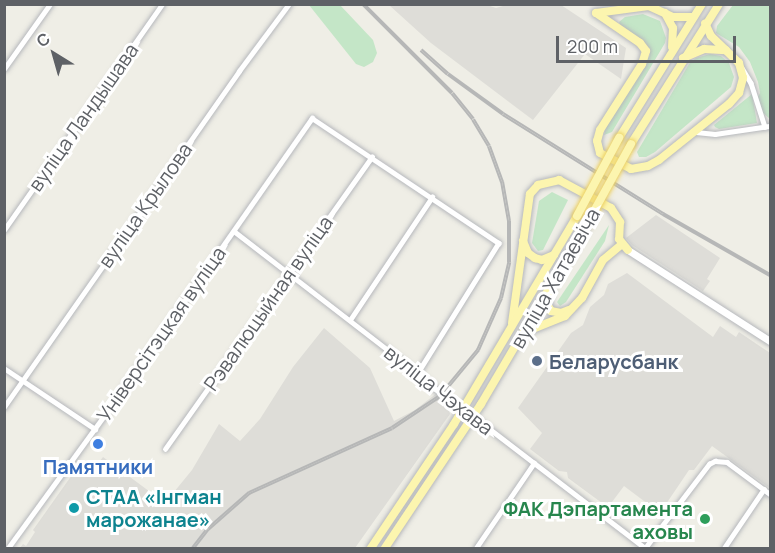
<!DOCTYPE html>
<meta charset="utf-8">
<style>
body{margin:0}
#map{position:relative;width:775px;height:553px;overflow:hidden;background:#efeee6;font-family:Manrope,sans-serif}
div>[style]{position:absolute}
[style*='--x']{left:calc(var(--x)*1px);top:calc(var(--y)*1px);width:calc(var(--w)*1px);rotate:calc(var(--a)*1deg)}
.industrial>*{inset:0;background:#deddd8}
.green>*{inset:0;background:#c4e6c7}
.roads{filter:drop-shadow(0 0 2px #b6b8bc) drop-shadow(0 0 2px #b6b8bc)}
.street>*{height:4.5px;margin:-2.25px;padding:0 2.25px;transform-origin:2.25px;border-radius:2.25px;background:#fff}
.secondary>*{height:7px;margin:-3.5px;padding:0 3.5px;transform-origin:3.5px;border-radius:3.5px;background:#fff}
.primary>*{height:8px;margin:-4px;padding:0 4px;transform-origin:4px;border-radius:4px;background:#fcf5af}
.rail>*{height:4px;margin-top:-2px;transform-origin:0;background:repeating-linear-gradient(90deg,#fff 0 4.5px,#b6b7b7 0 9px);box-sizing:border-box;border-block:2px solid #b6b7b7}
.bridges{filter:drop-shadow(0 0 2px #ecd063) drop-shadow(0 0 2px #ecd063)}
.primary-bridge>*{height:8px;margin:-4px;padding:0 4px;transform-origin:4px;border-radius:4px;background:#fcf5af}
.dots>*{width:16px;height:16px;translate:-50% -50%;box-sizing:border-box;border:3px solid #fff;border-radius:50%}
span{translate:-50% -50%;white-space:nowrap;text-align:center;line-height:1.15;-webkit-text-stroke:6px #fff;paint-order:stroke}
.street-label{font-size:20px;color:#5e6166}
.service-label{font-size:20px;color:#4e5e75;font-weight:700}
.left{translate:0 -50%;text-align:left}
.shop-label{font-size:20px;color:#366cbe;font-weight:700}
.culture-label{font-size:20px;color:#0d838f;font-weight:700}
.leisure-label{font-size:20px;color:#27864d;font-weight:700}
.right{translate:-100% -50%;text-align:right}
.frame{position:absolute;inset:0;border:6px solid #5e6166;pointer-events:none}
.north{position:absolute;left:24px;top:24px;width:60px;height:60px;-webkit-text-stroke:4px #fff;paint-order:stroke;rotate:323deg;font-size:16px;font-weight:700;line-height:24px;text-align:center;color:#5e6166}
.north::after{content:'';display:block;margin:auto;width:21px;height:27px;background:#5e6166;clip-path:polygon(50% 0,100% 100%,50% 72%,0 100%)}
.scale{position:absolute;left:556px;top:36px;width:180px;height:27px;box-sizing:border-box;border:3px solid #5e6166;border-top:0;padding-left:8px;font-size:18px;line-height:21px;white-space:nowrap;color:#5e6166;-webkit-text-stroke:4px #fff;paint-order:stroke}
</style>
<div id="map">
<div class="industrial">
<div style="clip-path:polygon(484px 4px,496px 8px,510px 4px,561px 5px,626px 48px,621px 79px,585px 54px,533px 120px,431px 43px,389px 5px)"></div>
<div style="clip-path:polygon(656px 215px,720px 258px,707px 279px,710px 281px,703px 291px,632px 245px,626px 238px)"></div>
<div style="clip-path:polygon(627px 273px,713px 337px,720px 326px,736px 337px,739px 332px,770px 353px,770px 488px,712px 446px,694px 470px,689px 470px,660px 513px,624px 486px,612px 502px,602px 503px,568px 478px,567px 472px,559px 471px,530px 449px,542px 433px,518px 408px,571px 333px,583px 325px,590px 307px,604px 295px,608px 284px)"></div>
<div style="clip-path:polygon(324px 328px,370px 368px,394px 421px,415px 410px,437px 393px,447px 402px,450px 414px,355px 548px,20px 548px,23px 544px,26px 546px,35px 532px,33px 530px,79px 465px,91px 473px,103px 457px,165px 503px,192px 470px,219px 424px,240px 441px,260px 419px,293px 367px)"></div>
</div>
<div class="green">
<div style="clip-path:polygon(309px 5px,340px 5px,373px 40px,377px 53px,373px 62px,364px 67px,356px 64px)"></div>
<div style="clip-path:polygon(733px 5px,770px 5px,770px 119px,762px 112px,758px 97px,760px 93px,758px 82px,750px 62px,739px 47px,716px 33px,717px 26px)"></div>
<div style="clip-path:polygon(643px 14px,660px 21px,666px 38px,665px 43px,612px 132px,604px 135px,606px 127px,650px 55px,647px 45px,622px 28px,619px 22px,625px 17px)"></div>
<div style="clip-path:polygon(710px 54px,721px 56px,729px 63px,734px 77px,731px 87px,655px 152px,646px 157px,639px 157px,637px 152px,689px 64px,696px 58px)"></div>
<div style="clip-path:polygon(752px 94px,757px 123px,719px 129px,715px 127px,714px 125px)"></div>
<div style="clip-path:polygon(552px 192px,568px 200px,543px 250px,538px 251px,532px 243px,539px 201px)"></div>
<div style="clip-path:polygon(609px 225px,605px 241px,566px 302px,560px 306px,557px 302px)"></div>
</div>
<div class="roads">
<div class="street">
<div style="--x:742;--y:68;--w:17;--a:59"></div>
<div style="--x:751;--y:83;--w:46;--a:72.3"></div>
<div style="--x:4;--y:69;--w:80;--a:-54.7"></div>
<div style="--x:696;--y:132;--w:19;--a:6"></div>
<div style="--x:715;--y:134;--w:56;--a:-8.3"></div>
<div style="--x:4;--y:230;--w:276;--a:-55"></div>
<div style="--x:234;--y:231;--w:232;--a:37.7"></div>
<div style="--x:418;--y:373;--w:57;--a:41.5"></div>
<div style="--x:461;--y:411;--w:13;--a:23"></div>
<div style="--x:473;--y:416;--w:217;--a:37.5"></div>
<div style="--x:350;--y:320;--w:148;--a:-56.3"></div>
<div style="--x:4;--y:368;--w:110;--a:33.8"></div>
<div style="--x:4;--y:407;--w:410;--a:-55"></div>
<div style="--x:239;--y:71;--w:84;--a:-53.3"></div>
<div style="--x:165;--y:449;--w:358;--a:-54.7"></div>
<div style="--x:8;--y:548;--w:172;--a:-54"></div>
<div style="--x:109;--y:409;--w:355;--a:-55.1"></div>
<div style="--x:312;--y:118;--w:225;--a:33.8"></div>
<div style="--x:499;--y:243;--w:153;--a:121.9"></div>
<div style="--x:476;--y:548;--w:103;--a:-55.7"></div>
<div style="--x:645;--y:548;--w:106;--a:-52.7"></div>
<div style="--x:709;--y:464;--w:7;--a:-27"></div>
<div style="--x:715;--y:461;--w:12;--a:5"></div>
<div style="--x:727;--y:462;--w:54;--a:36.7"></div>
<div style="--x:724;--y:548;--w:71;--a:-55.9"></div>
</div>
<div class="secondary">
<div style="--x:628;--y:250;--w:169;--a:32.7"></div>
</div>
<div class="primary">
<div style="--x:596;--y:13;--w:53;--a:34.3"></div>
<div style="--x:640;--y:43;--w:10;--a:53"></div>
<div style="--x:646;--y:51;--w:14;--a:107"></div>
<div style="--x:642;--y:64;--w:78;--a:122.5"></div>
<div style="--x:600;--y:130;--w:11;--a:105"></div>
<div style="--x:597;--y:141;--w:12;--a:76"></div>
<div style="--x:600;--y:153;--w:35;--a:27"></div>
<div style="--x:631;--y:169;--w:17;--a:-10"></div>
<div style="--x:648;--y:166;--w:13;--a:-29"></div>
<div style="--x:659;--y:160;--w:90;--a:-38.7"></div>
<div style="--x:729;--y:104;--w:15;--a:-48"></div>
<div style="--x:739;--y:93;--w:16;--a:-75"></div>
<div style="--x:743;--y:78;--w:16;--a:-105"></div>
<div style="--x:739;--y:63;--w:39;--a:-136"></div>
<div style="--x:711;--y:36;--w:14;--a:-115"></div>
<div style="--x:596;--y:13;--w:53;--a:-7.5"></div>
<div style="--x:649;--y:6;--w:26;--a:25"></div>
<div style="--x:673;--y:17;--w:20;--a:0"></div>
<div style="--x:665;--y:13;--w:17;--a:62"></div>
<div style="--x:673;--y:28;--w:19;--a:93"></div>
<div style="--x:683;--y:58;--w:23;--a:-23"></div>
<div style="--x:704;--y:49;--w:22;--a:3"></div>
<div style="--x:619;--y:138;--w:158;--a:-58.2"></div>
<div style="--x:631;--y:144;--w:165;--a:-57.8"></div>
<div style="--x:523;--y:241;--w:13;--a:67"></div>
<div style="--x:528;--y:253;--w:9;--a:36"></div>
<div style="--x:535;--y:258;--w:7;--a:16"></div>
<div style="--x:542;--y:260;--w:13;--a:-23"></div>
<div style="--x:549;--y:295;--w:9;--a:103"></div>
<div style="--x:547;--y:304;--w:8;--a:60"></div>
<div style="--x:551;--y:311;--w:10;--a:11"></div>
<div style="--x:561;--y:313;--w:9;--a:-21"></div>
<div style="--x:512;--y:323;--w:130;--a:-82.1"></div>
<div style="--x:530;--y:194;--w:12;--a:-48"></div>
<div style="--x:538;--y:185;--w:22;--a:-13"></div>
<div style="--x:559;--y:180;--w:59;--a:28.3"></div>
<div style="--x:611;--y:208;--w:17;--a:57"></div>
<div style="--x:620;--y:222;--w:17;--a:93"></div>
<div style="--x:619;--y:239;--w:14;--a:51"></div>
<div style="--x:525;--y:332;--w:43;--a:-21.8"></div>
<div style="--x:565;--y:316;--w:25;--a:-47"></div>
<div style="--x:582;--y:298;--w:43;--a:-61.1"></div>
<div style="--x:603;--y:260;--w:23;--a:-40"></div>
<div style="--x:371;--y:548;--w:149;--a:-56.2"></div>
<div style="--x:454;--y:424;--w:242;--a:-59.4"></div>
<div style="--x:385;--y:548;--w:173;--a:-56.3"></div>
<div style="--x:481;--y:404;--w:211;--a:-59.5"></div>
</div>
</div>
<div class="rail">
<div style="--x:421;--y:50;--w:36;--a:42"></div>
<div style="--x:448;--y:74;--w:68;--a:36"></div>
<div style="--x:503;--y:114;--w:189;--a:32"></div>
<div style="--x:663;--y:214;--w:123;--a:29.7"></div>
<div style="--x:193;--y:548;--w:24;--a:-52"></div>
<div style="--x:208;--y:529;--w:55;--a:-41.3"></div>
<div style="--x:249;--y:493;--w:157;--a:-24.4"></div>
<div style="--x:392;--y:428;--w:58;--a:-33.7"></div>
<div style="--x:440;--y:396;--w:60;--a:-50.4"></div>
<div style="--x:478;--y:350;--w:57;--a:-66.1"></div>
<div style="--x:501;--y:298;--w:37;--a:-77"></div>
<div style="--x:509;--y:262;--w:41;--a:-90"></div>
<div style="--x:509;--y:221;--w:40;--a:-100"></div>
<div style="--x:502;--y:182;--w:38;--a:-110"></div>
<div style="--x:489;--y:146;--w:31;--a:-121"></div>
<div style="--x:473;--y:119;--w:33;--a:-129"></div>
<div style="--x:452;--y:93;--w:126;--a:-135"></div>
</div>
<div class="bridges">
<div class="primary-bridge">
<div style="--x:577;--y:216;--w:89;--a:-61.7"></div>
<div style="--x:588;--y:222;--w:89;--a:-61.1"></div>
</div>
</div>
<div class="dots">
<div style="left:537px;top:361px;background:#5c6f8a"></div>
<div style="left:98px;top:444px;background:#3f7fe0"></div>
<div style="left:74px;top:508px;background:#0f9aa8"></div>
<div style="left:705px;top:519px;background:#2e9e5b"></div>
</div>
<div class="street-label">
<span style="left:83px;top:117px;rotate:-55deg">вуліца Ландышава</span>
<span style="left:145px;top:205px;rotate:-55deg">вуліца Крылова</span>
<span style="left:555px;top:278px;rotate:-60deg">вуліца Хатаевіча</span>
<span style="left:268px;top:303px;rotate:-55deg">Рэвалюцыйная вуліца</span>
<span style="left:161px;top:334px;rotate:-55deg">Універсітэцкая вуліца</span>
<span style="left:439px;top:390px;rotate:38deg">вуліца Чэхава</span>
</div>
<div class="service-label">
<span class="left" style="left:549px;top:361px">Беларусбанк</span>
</div>
<div class="shop-label">
<span style="left:98px;top:466px">Памятники</span>
</div>
<div class="culture-label">
<span class="left" style="left:86px;top:508px">СТАА «Інгман<br>марожанае»</span>
</div>
<div class="leisure-label">
<span class="right" style="left:693px;top:520px">ФАК Дэпартамента<br>аховы</span>
</div>
<div class="frame"></div>
<div class="north">С</div>
<div class="scale">200 m</div>
</div>
